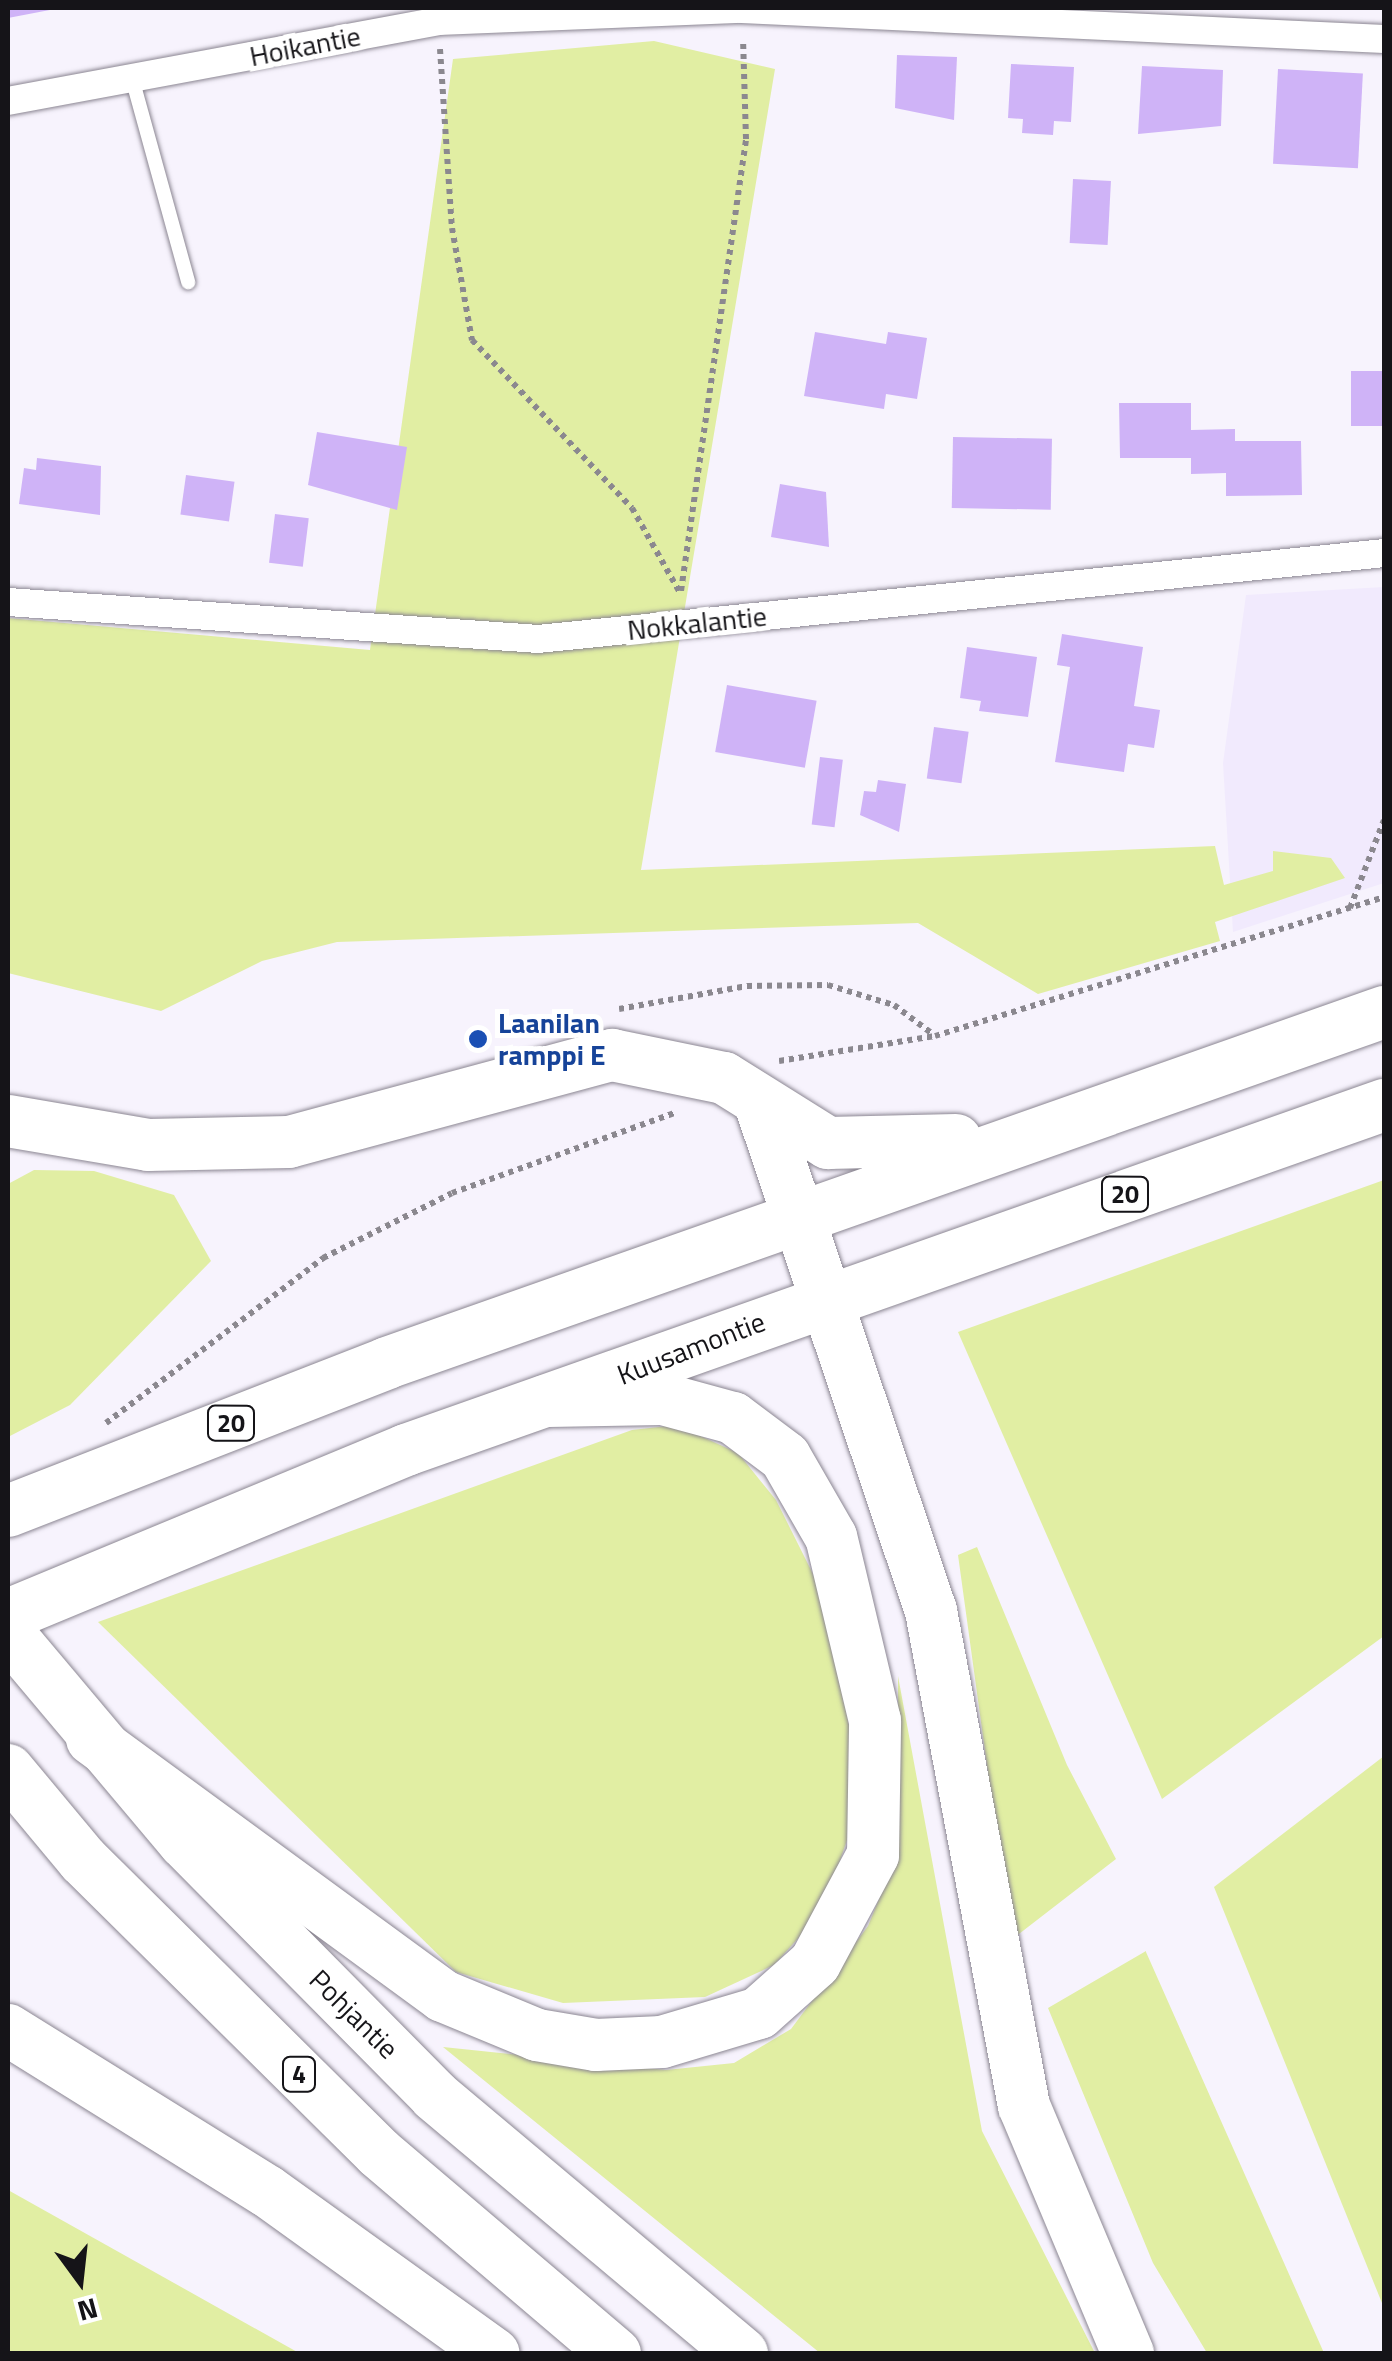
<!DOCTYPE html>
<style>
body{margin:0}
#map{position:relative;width:1392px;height:2361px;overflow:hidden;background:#f7f3fd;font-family:"Titillium Web",sans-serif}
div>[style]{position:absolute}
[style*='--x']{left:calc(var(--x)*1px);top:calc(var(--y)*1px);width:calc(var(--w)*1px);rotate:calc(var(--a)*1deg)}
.built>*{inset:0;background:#f1eafd}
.green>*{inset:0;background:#e1eea3}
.building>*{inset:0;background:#cfb3f7;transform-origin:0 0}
.path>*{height:6px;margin-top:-3px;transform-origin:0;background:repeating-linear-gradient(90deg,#8b888f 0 5px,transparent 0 10px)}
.roads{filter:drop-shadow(0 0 2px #8b8692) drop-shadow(0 0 2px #8b8692)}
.lane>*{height:14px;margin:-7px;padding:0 7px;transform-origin:7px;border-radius:7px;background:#fff}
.street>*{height:28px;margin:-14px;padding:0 14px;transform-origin:14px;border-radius:14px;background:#fff}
.highway>*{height:52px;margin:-26px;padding:0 26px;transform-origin:26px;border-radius:26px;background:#fff}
.dots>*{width:28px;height:28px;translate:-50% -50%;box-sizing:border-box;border:5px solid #fff;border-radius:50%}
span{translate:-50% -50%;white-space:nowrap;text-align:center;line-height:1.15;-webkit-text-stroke:10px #fff;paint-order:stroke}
.shield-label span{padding:2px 8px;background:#fff;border:2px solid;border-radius:8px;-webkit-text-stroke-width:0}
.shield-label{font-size:25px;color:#151418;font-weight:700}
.street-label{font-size:28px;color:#151418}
.transit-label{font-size:28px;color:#164399;font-weight:700}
.left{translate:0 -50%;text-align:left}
.frame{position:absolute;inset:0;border:10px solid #151418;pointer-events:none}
.north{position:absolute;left:30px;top:2231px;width:100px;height:100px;-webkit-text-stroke:8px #fff;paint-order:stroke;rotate:165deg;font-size:28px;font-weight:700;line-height:40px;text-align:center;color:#151418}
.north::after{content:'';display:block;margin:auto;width:35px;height:45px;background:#151418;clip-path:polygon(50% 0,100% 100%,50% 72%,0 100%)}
</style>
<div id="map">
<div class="built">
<div style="clip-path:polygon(1384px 587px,1384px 883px,1233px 932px,1223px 763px,1246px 595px)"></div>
</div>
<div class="green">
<div style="clip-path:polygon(654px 41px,775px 69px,641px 870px,1215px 846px,1224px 885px,1273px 871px,1273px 851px,1331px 858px,1345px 878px,1215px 922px,1220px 941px,1038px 994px,918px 923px,337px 942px,262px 961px,161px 1011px,8px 973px,8px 618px,370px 650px,453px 59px)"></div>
<div style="clip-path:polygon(34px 1170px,94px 1171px,174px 1195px,211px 1261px,70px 1405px,8px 1437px,8px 1184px)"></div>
<div style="clip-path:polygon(1384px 1180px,1384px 1636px,1162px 1799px,958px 1332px)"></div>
<div style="clip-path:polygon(676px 1425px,738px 1453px,776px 1500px,816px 1580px,857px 1760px,848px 1837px,823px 1911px,774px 1965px,705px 1997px,563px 2003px,456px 1972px,98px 1622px,632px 1430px)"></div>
<div style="clip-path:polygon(977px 1547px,1067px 1765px,1116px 1859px,1011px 1940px,958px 1555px)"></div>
<div style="clip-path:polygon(898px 1676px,982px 2131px,1095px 2353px,820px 2353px,443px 2047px,666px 2070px,734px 2063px,791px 2029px,868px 1926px,888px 1877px,898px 1829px)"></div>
<div style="clip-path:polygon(1384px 1756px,1384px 2308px,1214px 1887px)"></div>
<div style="clip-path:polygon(1146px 1951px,1146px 1952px,1324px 2353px,1207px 2353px,1153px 2263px,1048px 2008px)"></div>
<div style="clip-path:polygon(8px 2190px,299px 2353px,8px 2353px)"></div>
</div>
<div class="building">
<div style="clip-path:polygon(8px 8px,54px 8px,55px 9px,8px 18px)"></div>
<div style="clip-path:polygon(897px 55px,957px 57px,954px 120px,895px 108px)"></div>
<div style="clip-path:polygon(1011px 64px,1074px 67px,1071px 122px,1054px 121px,1053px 135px,1022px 133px,1023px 119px,1008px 118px)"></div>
<div style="clip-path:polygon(1142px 66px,1223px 70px,1221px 126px,1138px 134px)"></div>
<div style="left:1278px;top:69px;width:85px;height:95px;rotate:3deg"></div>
<div style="left:1073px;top:179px;width:38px;height:64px;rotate:3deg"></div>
<div style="clip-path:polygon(815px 332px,886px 344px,888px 332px,927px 338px,917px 399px,886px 394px,884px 409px,804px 396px)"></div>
<div style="left:1351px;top:371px;width:33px;height:55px"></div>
<div style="clip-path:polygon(1119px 403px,1191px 403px,1191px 430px,1235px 429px,1235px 441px,1301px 441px,1302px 495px,1226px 496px,1226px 473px,1191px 474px,1191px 458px,1120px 458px)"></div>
<div style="clip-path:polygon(317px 432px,407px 447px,397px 510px,308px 485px)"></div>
<div style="left:953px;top:437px;width:99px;height:71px;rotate:1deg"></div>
<div style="clip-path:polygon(37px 458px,101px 466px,100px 515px,19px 504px,24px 468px,36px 470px)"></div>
<div style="left:186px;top:475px;width:49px;height:40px;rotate:8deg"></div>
<div style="clip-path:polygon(780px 484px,826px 492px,829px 547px,771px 537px)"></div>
<div style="left:275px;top:514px;width:34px;height:49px;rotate:7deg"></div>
<div style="clip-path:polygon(1062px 634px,1143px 647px,1134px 706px,1160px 710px,1154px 748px,1128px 744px,1124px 772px,1055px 762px,1070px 667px,1057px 665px)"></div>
<div style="clip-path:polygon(967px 647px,1037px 657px,1028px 717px,979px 711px,981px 701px,960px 698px)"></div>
<div style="left:727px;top:685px;width:91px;height:68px;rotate:10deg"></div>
<div style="left:934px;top:727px;width:35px;height:52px;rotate:8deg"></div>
<div style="left:820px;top:757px;width:23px;height:68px;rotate:7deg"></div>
<div style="clip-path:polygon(878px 780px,906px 784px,899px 832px,860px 815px,864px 791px,876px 792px)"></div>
</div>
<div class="path">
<div style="--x:440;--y:49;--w:179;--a:86.2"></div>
<div style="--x:452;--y:228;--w:114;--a:79.9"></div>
<div style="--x:472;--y:340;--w:232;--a:46.4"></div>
<div style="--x:632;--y:508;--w:98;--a:60.5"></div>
<div style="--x:681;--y:591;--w:457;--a:-81.8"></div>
<div style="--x:746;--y:139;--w:100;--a:-91.7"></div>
<div style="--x:1350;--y:908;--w:94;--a:-68.9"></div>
<div style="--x:619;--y:1009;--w:130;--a:-10.2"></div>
<div style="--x:747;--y:986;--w:81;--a:-0.7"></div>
<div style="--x:828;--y:985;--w:69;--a:16.9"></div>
<div style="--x:894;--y:1005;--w:50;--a:36.9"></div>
<div style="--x:779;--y:1061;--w:158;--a:-9.1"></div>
<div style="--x:935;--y:1036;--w:470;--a:-17.2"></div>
<div style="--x:106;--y:1423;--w:273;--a:-37.2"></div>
<div style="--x:323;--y:1258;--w:144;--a:-26.7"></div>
<div style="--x:452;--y:1193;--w:236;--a:-19.8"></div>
</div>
<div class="roads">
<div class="lane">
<div style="--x:132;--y:78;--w:212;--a:74.6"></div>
</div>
<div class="street">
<div style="--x:8;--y:101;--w:437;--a:-10.5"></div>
<div style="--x:438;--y:21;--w:304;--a:-2.3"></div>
<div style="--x:742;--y:9;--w:643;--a:2.68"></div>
<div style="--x:8;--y:602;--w:531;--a:3.99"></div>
<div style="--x:538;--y:639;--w:850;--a:-5.8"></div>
</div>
<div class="highway">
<div style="--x:761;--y:1106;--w:533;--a:71.4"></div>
<div style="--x:931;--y:1611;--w:504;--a:79.36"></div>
<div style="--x:1024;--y:2106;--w:269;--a:67.2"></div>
<div style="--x:8;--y:1121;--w:142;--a:9.7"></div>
<div style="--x:148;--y:1145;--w:141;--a:-1.2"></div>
<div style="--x:289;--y:1142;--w:335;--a:-15.1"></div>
<div style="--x:612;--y:1055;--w:114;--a:11.6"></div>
<div style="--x:724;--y:1078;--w:123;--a:32"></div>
<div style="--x:828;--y:1143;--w:128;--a:-1.3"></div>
<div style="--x:8;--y:1511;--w:407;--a:-21.3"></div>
<div style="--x:387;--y:1363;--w:1057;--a:-19.39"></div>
<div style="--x:8;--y:1615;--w:431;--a:-22.5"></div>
<div style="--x:406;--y:1450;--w:1037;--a:-19.43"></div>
<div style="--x:8;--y:1633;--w:273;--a:49.9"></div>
<div style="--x:184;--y:1842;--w:357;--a:45.3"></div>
<div style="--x:435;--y:2096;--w:401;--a:40"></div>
<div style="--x:92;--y:1739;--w:435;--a:36.2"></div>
<div style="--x:443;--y:1996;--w:102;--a:22.5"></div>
<div style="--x:537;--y:2035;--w:60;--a:9.6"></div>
<div style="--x:596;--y:2045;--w:66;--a:-2.6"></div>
<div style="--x:662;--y:2042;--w:101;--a:-16.6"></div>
<div style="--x:759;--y:2013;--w:75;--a:-41.8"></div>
<div style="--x:815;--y:1963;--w:123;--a:-61.8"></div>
<div style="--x:873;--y:1855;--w:134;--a:-89.1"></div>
<div style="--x:875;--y:1721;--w:189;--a:-103.4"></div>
<div style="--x:831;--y:1537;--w:92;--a:-119.9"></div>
<div style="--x:785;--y:1457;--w:65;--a:-143.1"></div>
<div style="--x:733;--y:1418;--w:73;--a:-164.8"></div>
<div style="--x:663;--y:1399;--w:117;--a:179"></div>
<div style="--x:8;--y:1770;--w:117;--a:50.2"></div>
<div style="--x:83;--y:1860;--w:416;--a:44.7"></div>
<div style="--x:379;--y:2153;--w:310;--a:40.4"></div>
<div style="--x:8;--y:2030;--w:305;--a:31.9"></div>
<div style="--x:267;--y:2191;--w:279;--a:35.7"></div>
</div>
</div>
<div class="dots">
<div style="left:478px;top:1039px;background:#1a4fb4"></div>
</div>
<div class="shield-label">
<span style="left:1125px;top:1194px">20</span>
<span style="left:231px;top:1423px">20</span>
<span style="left:299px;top:2074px">4</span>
</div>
<div class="street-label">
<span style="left:305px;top:46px;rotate:-11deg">Hoikantie</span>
<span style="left:697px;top:623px;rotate:-6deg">Nokkalantie</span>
<span style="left:691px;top:1348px;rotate:-21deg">Kuusamontie</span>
<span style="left:354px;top:2014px;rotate:45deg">Pohjantie</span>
</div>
<div class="transit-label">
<span class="left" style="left:498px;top:1039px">Laanilan<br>ramppi E</span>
</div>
<div class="frame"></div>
<div class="north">N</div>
</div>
